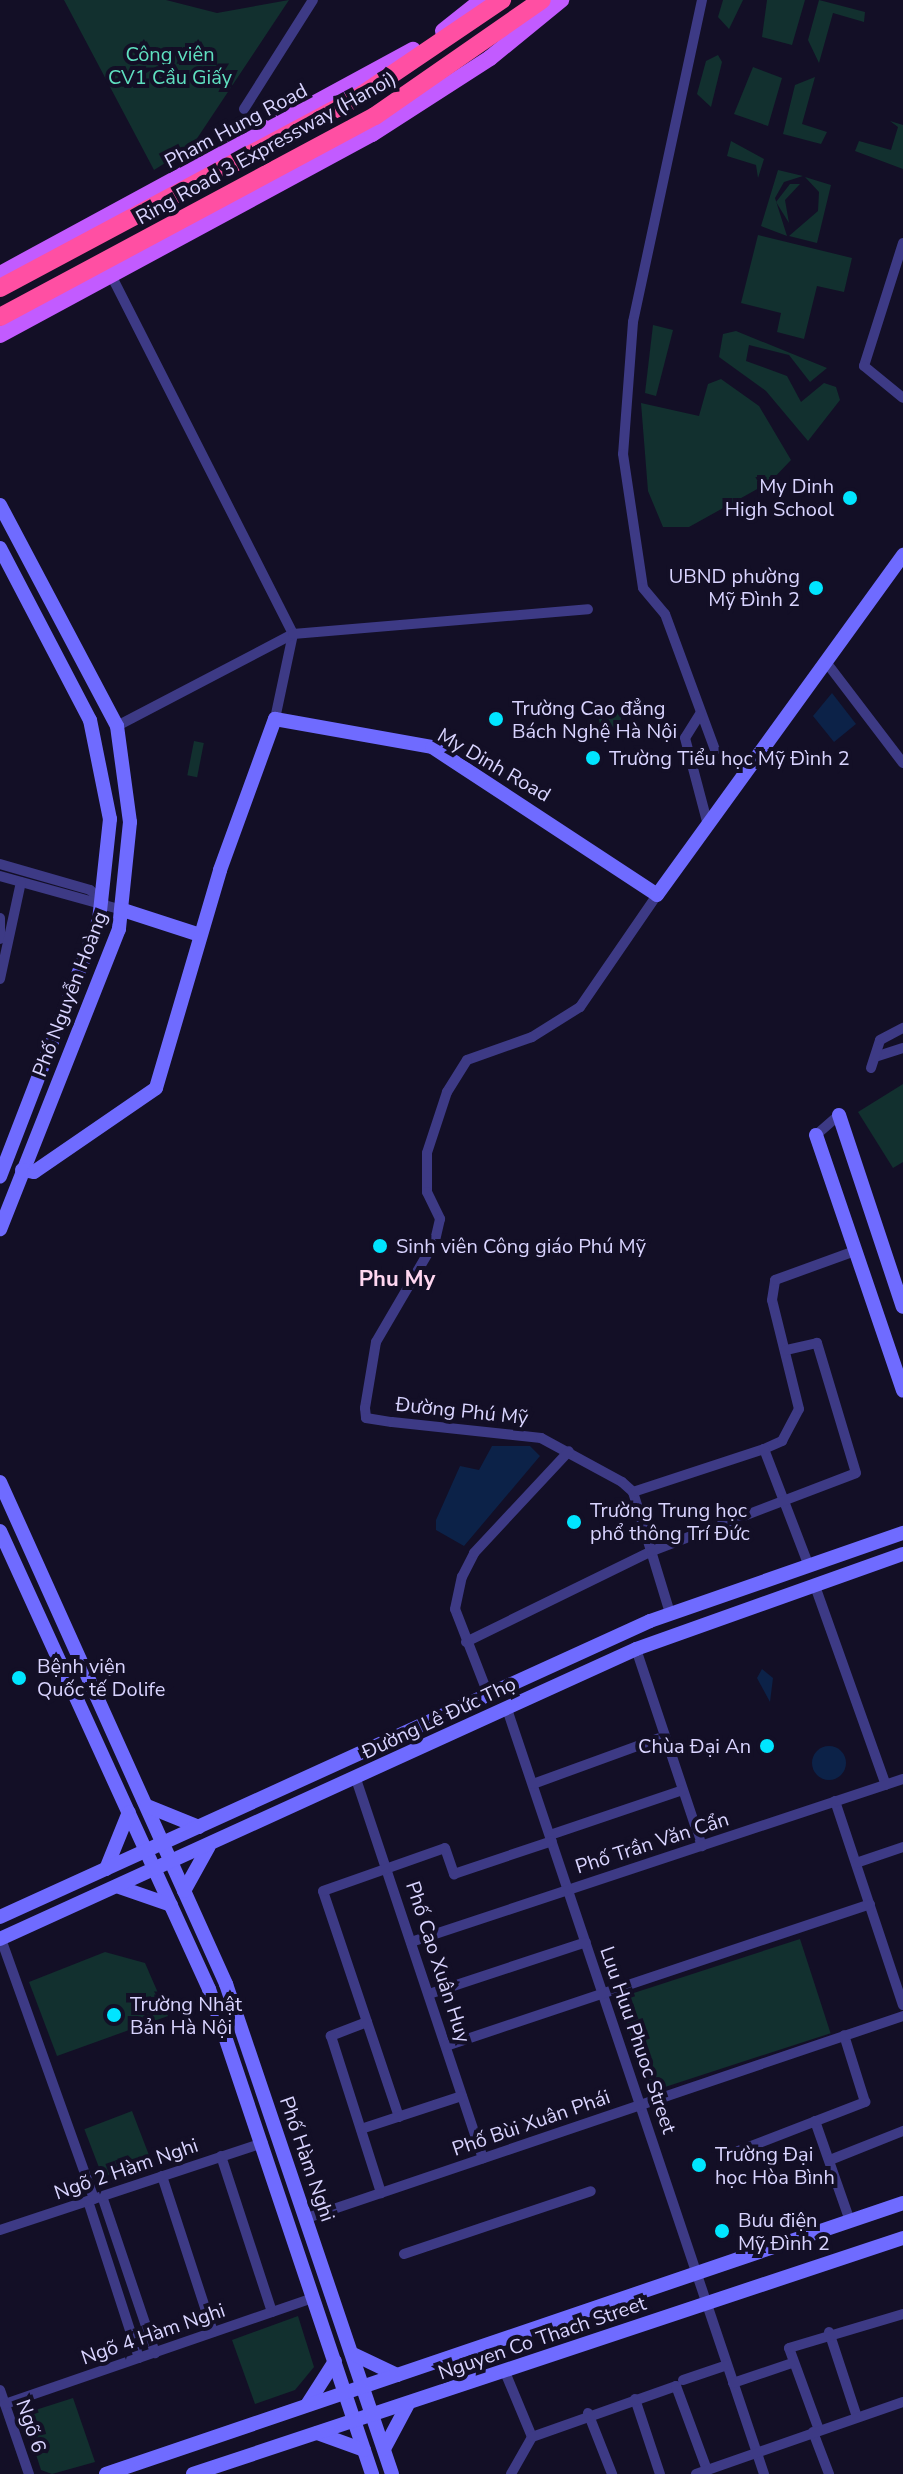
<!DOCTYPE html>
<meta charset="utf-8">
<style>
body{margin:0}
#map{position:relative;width:903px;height:2474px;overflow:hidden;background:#130f26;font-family:"Nunito Sans",sans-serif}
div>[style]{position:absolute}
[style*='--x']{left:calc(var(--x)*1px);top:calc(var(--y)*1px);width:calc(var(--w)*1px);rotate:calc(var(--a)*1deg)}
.green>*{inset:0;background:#12302f;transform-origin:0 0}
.round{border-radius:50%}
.water>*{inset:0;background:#0c2248}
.street>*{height:10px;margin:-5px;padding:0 5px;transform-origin:5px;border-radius:5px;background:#3d3a85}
.secondary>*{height:14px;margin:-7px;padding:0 7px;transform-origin:7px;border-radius:7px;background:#6f6bff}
.primary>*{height:16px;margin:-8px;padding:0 8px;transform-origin:8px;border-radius:8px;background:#c25bff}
.highway-bridge>*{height:18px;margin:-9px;padding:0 9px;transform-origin:9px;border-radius:9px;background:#ff4fa3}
.dots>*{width:22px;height:22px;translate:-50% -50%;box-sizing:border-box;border:4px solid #130f26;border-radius:50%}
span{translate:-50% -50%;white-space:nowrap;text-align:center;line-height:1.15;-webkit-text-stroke:8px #130f26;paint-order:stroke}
.park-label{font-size:20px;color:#5fe0c0}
.street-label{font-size:20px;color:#d9d4ff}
.poi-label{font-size:20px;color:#d9d4ff}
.right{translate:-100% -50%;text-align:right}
.left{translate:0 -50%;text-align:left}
.neighbourhood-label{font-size:22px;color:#ffd6f0;font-weight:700}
</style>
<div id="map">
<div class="green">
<div style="clip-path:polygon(64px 0,166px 0,217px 13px,289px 0,192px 146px,154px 170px)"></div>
<div style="clip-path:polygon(723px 0,743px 0,729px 29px,718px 17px)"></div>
<div style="clip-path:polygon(767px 0,805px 0,792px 45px,762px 37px)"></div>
<div style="clip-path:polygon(819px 0,865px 12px,864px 22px,833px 13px,819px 63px,808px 40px)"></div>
<div style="clip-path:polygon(718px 55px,722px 62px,711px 107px,697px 94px,706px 61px)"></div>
<div style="clip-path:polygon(753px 67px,782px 78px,768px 126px,734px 114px)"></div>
<div style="clip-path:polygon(815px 77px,802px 124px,827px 132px,821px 144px,783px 134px,795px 85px)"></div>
<div style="clip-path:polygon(890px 121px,903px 125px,903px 169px,855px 151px,859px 141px,891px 150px,898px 127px)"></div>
<div style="clip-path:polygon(731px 141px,764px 159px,758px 178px,756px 165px,727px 156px)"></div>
<div style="clip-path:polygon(778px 170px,803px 176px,784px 182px,775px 198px,787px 236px,761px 226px)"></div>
<div style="clip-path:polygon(805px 177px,831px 185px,817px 243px,789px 236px,818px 211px,819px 192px)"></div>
<div style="clip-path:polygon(790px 184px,800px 184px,785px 200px,789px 223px,776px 202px)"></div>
<div style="clip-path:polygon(758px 235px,852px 258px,844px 292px,817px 286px,804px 339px,777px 332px,781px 313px,741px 303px)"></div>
<div style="clip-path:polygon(653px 325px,673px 330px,656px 396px,645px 393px)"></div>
<div style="clip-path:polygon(736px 331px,827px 368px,810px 382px,789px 355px,749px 345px,746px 361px,787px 376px,801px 402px,824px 383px,836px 387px,840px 400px,808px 441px,766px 391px,719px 357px,723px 334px)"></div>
<div style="clip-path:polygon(721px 379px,759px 406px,791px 460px,770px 482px,689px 527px,663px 527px,648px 491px,641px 403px,699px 416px,708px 384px)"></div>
<div class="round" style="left:599px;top:708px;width:22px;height:22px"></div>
<div style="left:194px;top:741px;width:10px;height:35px;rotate:11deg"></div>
<div style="clip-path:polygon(903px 1084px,903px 1162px,893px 1168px,858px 1112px)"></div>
<div style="left:800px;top:1939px;width:99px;height:191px;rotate:72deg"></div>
<div style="clip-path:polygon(105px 1952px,145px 1963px,168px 2016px,57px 2056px,29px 1982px)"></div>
<div style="left:132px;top:2111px;width:51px;height:51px;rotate:69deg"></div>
<div style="clip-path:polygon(298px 2316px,314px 2367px,295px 2390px,255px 2404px,232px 2340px)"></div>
<div style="clip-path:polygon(73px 2398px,95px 2462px,52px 2474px,41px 2470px,23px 2414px)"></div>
</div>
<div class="water">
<div style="clip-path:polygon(832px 693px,856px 724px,834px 742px,813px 716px)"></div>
<div style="clip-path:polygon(492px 1446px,530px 1446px,540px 1456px,464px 1546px,436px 1530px,436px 1520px,460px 1466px,479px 1470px)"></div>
<div style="clip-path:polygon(762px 1669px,773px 1678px,770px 1702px,757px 1678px)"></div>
<div class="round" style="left:812px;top:1746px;width:34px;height:34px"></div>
</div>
<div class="street">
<div style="--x:702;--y:0;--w:329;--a:102.1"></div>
<div style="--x:633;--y:322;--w:132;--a:94.3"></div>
<div style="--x:623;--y:454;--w:135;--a:81.5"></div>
<div style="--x:643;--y:588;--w:34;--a:50"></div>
<div style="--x:665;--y:614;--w:145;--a:69.8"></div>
<div style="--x:244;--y:109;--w:129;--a:-57.7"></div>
<div style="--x:903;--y:243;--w:129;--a:107.6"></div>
<div style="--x:864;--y:366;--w:50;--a:39.4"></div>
<div style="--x:110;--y:273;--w:405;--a:63.1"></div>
<div style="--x:293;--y:634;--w:87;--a:102"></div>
<div style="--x:826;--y:662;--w:127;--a:52.7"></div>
<div style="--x:700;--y:714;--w:28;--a:122"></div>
<div style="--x:685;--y:738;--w:86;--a:75.2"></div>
<div style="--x:117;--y:726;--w:199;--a:-27.6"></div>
<div style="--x:293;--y:634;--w:296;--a:-4.8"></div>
<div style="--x:0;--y:864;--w:94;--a:16.1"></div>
<div style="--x:90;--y:890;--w:18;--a:41"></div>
<div style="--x:0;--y:876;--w:128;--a:15.5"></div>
<div style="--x:657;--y:895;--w:136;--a:124.5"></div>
<div style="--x:580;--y:1007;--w:57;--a:148"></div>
<div style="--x:532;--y:1037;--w:69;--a:160.5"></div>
<div style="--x:467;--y:1060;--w:38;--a:122"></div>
<div style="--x:447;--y:1092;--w:64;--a:108.2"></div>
<div style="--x:427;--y:1153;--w:39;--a:90"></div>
<div style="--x:427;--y:1192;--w:30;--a:64"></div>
<div style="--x:440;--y:1219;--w:23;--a:103"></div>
<div style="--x:435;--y:1241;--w:117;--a:120.3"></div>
<div style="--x:376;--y:1342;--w:67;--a:99.5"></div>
<div style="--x:365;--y:1408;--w:10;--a:84"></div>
<div style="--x:366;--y:1418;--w:26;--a:9"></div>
<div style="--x:392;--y:1422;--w:150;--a:6.1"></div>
<div style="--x:541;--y:1438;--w:92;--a:28.5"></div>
<div style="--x:622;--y:1482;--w:15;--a:42"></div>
<div style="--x:633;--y:1492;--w:127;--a:73"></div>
<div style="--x:0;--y:918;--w:21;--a:90"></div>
<div style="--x:0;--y:979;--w:99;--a:-77.8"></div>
<div style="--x:878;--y:1056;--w:26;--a:-18"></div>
<div style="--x:871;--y:1068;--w:29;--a:-72"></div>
<div style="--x:880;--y:1040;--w:26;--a:-28"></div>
<div style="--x:816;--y:1135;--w:30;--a:-41"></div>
<div style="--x:764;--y:1449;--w:20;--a:-24"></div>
<div style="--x:782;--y:1441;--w:36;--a:-62"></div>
<div style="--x:799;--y:1409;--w:112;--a:-103.9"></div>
<div style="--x:772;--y:1300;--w:20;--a:-81"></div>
<div style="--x:775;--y:1280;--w:85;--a:-19.9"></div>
<div style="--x:633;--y:1492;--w:138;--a:-18.2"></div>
<div style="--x:764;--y:1449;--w:125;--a:69"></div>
<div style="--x:815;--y:1586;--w:211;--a:70.4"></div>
<div style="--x:466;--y:1642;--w:207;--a:-26.1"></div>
<div style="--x:652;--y:1551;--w:218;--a:-20.9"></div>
<div style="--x:856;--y:1473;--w:136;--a:-106.7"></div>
<div style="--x:817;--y:1343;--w:32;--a:167"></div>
<div style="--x:636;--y:1649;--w:208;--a:71.5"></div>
<div style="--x:488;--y:1694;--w:91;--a:-111.2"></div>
<div style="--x:455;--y:1609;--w:33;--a:-78"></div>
<div style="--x:462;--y:1577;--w:27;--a:-63"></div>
<div style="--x:474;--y:1553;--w:139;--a:-47"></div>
<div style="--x:507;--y:1709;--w:807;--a:71.43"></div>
<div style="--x:356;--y:1779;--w:400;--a:71.5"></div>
<div style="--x:533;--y:1784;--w:140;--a:-20"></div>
<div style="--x:835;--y:1801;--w:215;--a:71.6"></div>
<div style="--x:550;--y:1835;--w:140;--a:-18.7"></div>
<div style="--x:856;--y:1863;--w:50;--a:-18.8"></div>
<div style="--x:1;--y:1939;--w:276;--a:70.3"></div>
<div style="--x:411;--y:1942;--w:518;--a:-18.33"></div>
<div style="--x:429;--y:1994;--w:165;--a:-18.3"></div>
<div style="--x:367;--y:2022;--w:39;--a:159"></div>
<div style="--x:331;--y:2036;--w:165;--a:72.3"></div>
<div style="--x:446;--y:2046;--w:447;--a:-18.5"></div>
<div style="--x:399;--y:2117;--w:238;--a:-108.6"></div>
<div style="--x:323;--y:1891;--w:129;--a:-19.4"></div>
<div style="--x:445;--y:1848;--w:28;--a:71"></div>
<div style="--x:454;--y:1874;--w:103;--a:-18.6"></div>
<div style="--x:815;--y:2121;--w:106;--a:70.7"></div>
<div style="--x:361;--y:2129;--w:106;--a:-18.1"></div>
<div style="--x:733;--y:2153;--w:142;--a:-21.1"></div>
<div style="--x:865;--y:2102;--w:70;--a:-107.4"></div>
<div style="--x:221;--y:2156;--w:164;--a:71.9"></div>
<div style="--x:830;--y:2160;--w:79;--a:-21.7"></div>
<div style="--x:162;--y:2176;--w:164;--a:71.9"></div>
<div style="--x:102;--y:2196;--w:166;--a:71.3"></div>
<div style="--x:88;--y:2201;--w:165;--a:72"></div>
<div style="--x:307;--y:2218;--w:629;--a:-18.72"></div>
<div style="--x:0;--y:2230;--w:277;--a:-18.3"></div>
<div style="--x:404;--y:2254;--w:197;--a:-18.6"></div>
<div style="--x:829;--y:2332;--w:89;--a:71.8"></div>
<div style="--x:505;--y:2372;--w:70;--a:67.4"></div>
<div style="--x:683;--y:2380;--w:46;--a:-18.8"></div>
<div style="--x:733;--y:2383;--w:62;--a:-18.7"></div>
<div style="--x:0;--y:2390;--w:89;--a:71"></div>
<div style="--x:635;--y:2399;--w:79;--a:71.6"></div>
<div style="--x:5;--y:2404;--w:326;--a:-19"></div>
<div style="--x:588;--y:2413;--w:66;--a:68.5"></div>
<div style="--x:819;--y:2430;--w:87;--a:-110.1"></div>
<div style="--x:789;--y:2348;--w:119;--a:-16.6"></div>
<div style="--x:813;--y:2432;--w:45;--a:69.1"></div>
<div style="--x:511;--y:2474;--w:43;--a:-60.4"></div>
<div style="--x:532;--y:2437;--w:153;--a:-19.5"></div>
<div style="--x:676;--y:2386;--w:90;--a:69.7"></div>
<div style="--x:696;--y:2474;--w:219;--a:-19.2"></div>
</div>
<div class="secondary">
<div style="--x:0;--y:505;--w:250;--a:62.1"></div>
<div style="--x:117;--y:726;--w:97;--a:82.3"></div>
<div style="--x:130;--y:822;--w:108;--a:95.9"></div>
<div style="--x:119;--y:929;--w:323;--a:111.6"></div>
<div style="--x:0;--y:548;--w:194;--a:62.4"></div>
<div style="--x:90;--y:720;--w:101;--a:78.6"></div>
<div style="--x:110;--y:819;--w:102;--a:96.2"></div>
<div style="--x:99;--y:920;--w:275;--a:111.1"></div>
<div style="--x:123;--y:910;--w:81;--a:18"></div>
<div style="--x:839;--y:1115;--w:202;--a:71.6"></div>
<div style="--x:816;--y:1135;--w:270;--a:71.2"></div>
<div style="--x:22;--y:1170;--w:12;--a:9"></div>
<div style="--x:34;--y:1172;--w:148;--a:-34.5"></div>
<div style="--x:156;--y:1088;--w:227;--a:-73.6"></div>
<div style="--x:220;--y:870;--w:161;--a:-70"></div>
<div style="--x:275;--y:719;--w:159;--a:10.1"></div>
<div style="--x:432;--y:747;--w:269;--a:33.3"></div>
<div style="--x:657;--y:895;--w:420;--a:-54.1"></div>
<div style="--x:0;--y:1482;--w:551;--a:65.76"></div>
<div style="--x:226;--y:1984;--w:517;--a:71.28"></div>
<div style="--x:0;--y:1531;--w:503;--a:65.47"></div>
<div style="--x:209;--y:1989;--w:512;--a:71.42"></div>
<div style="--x:147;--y:1806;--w:56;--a:22"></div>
<div style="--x:106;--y:1869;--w:61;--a:-68"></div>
<div style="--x:119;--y:1887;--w:55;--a:19.1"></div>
<div style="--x:184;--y:1891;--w:51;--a:-60.9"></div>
<div style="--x:0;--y:1917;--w:714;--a:-24.48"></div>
<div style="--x:650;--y:1621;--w:268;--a:-19.2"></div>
<div style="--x:0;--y:1939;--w:699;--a:-24.51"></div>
<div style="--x:636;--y:1649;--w:283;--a:-19.6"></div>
<div style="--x:353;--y:2354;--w:49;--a:25.5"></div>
<div style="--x:307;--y:2405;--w:52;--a:-57.5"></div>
<div style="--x:317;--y:2433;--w:50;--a:19.9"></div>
<div style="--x:384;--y:2449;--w:51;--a:-61.9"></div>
<div style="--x:106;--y:2474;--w:842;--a:-18.78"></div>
<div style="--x:193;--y:2474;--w:748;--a:-18.39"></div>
</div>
<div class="primary">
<div style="--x:443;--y:31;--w:50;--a:-38.5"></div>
<div style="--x:0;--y:274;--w:470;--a:-28.5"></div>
<div style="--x:0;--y:335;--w:423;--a:-28.4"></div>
<div style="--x:372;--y:134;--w:140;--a:-32.8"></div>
<div style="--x:490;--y:58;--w:92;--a:-39.2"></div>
</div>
<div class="highway-bridge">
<div style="--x:0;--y:288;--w:412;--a:-28.1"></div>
<div style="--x:363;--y:94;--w:168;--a:-34.1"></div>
<div style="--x:0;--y:317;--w:425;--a:-28.2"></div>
<div style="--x:375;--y:116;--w:203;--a:-34.8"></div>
</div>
<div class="dots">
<div style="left:850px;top:498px;background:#00e5ff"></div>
<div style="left:816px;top:588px;background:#00e5ff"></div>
<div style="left:496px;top:719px;background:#00e5ff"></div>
<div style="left:593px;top:758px;background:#00e5ff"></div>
<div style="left:380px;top:1246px;background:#00e5ff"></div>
<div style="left:574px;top:1522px;background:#00e5ff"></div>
<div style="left:19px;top:1678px;background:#00e5ff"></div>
<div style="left:767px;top:1746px;background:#00e5ff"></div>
<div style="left:114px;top:2015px;background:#00e5ff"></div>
<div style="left:699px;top:2165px;background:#00e5ff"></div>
<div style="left:722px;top:2231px;background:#00e5ff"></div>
</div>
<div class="park-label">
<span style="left:170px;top:66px">Công viên<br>CV1 Cầu Giấy</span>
</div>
<div class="street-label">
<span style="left:236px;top:126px;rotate:-28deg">Pham Hung Road</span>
<span style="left:266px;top:148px;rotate:-29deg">Ring Road 3 Expressway (Hanoi)</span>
<span style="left:494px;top:765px;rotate:30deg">My Dinh Road</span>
<span style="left:70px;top:994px;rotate:-69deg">Phố Nguyễn Hoàng</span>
<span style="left:462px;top:1411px;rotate:6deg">Đường Phú Mỹ</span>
<span style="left:439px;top:1718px;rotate:-25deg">Đường Lê Đức Thọ</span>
<span style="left:652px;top:1843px;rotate:-18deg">Phố Trần Văn Cẩn</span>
<span style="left:438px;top:1962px;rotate:72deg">Phố Cao Xuân Huy</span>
<span style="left:638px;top:2040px;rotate:71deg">Luu Huu Phuoc Street</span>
<span style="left:531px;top:2123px;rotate:-19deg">Phố Bùi Xuân Phái</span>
<span style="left:307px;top:2159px;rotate:71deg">Phố Hàm Nghi</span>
<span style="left:126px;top:2169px;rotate:-19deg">Ngõ 2 Hàm Nghi</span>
<span style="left:153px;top:2334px;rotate:-19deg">Ngõ 4 Hàm Nghi</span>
<span style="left:542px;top:2338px;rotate:-19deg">Nguyen Co Thach Street</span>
<span style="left:31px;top:2426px;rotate:71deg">Ngõ 6</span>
</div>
<div class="poi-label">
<span class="right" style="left:834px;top:498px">My Dinh<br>High School</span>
<span class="right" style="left:800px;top:588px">UBND phường<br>Mỹ Đình 2</span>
<span class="left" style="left:512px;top:720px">Trường Cao đẳng<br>Bách Nghệ Hà Nội</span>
<span class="left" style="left:609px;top:758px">Trường Tiểu học Mỹ Đình 2</span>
<span class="left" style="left:396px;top:1246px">Sinh viên Công giáo Phú Mỹ</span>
<span class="left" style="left:590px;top:1522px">Trường Trung học<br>phổ thông Trí Đức</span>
<span class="left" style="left:37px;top:1678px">Bệnh viện<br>Quốc tế Dolife</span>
<span class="right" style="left:751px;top:1746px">Chùa Đại An</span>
<span class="left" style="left:130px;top:2016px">Trường Nhật<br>Bản Hà Nội</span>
<span class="left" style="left:715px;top:2166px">Trường Đại<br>học Hòa Bình</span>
<span class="left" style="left:738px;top:2232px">Bưu điện<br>Mỹ Đình 2</span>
</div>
<div class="neighbourhood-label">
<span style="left:397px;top:1280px">Phu My</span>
</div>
</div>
